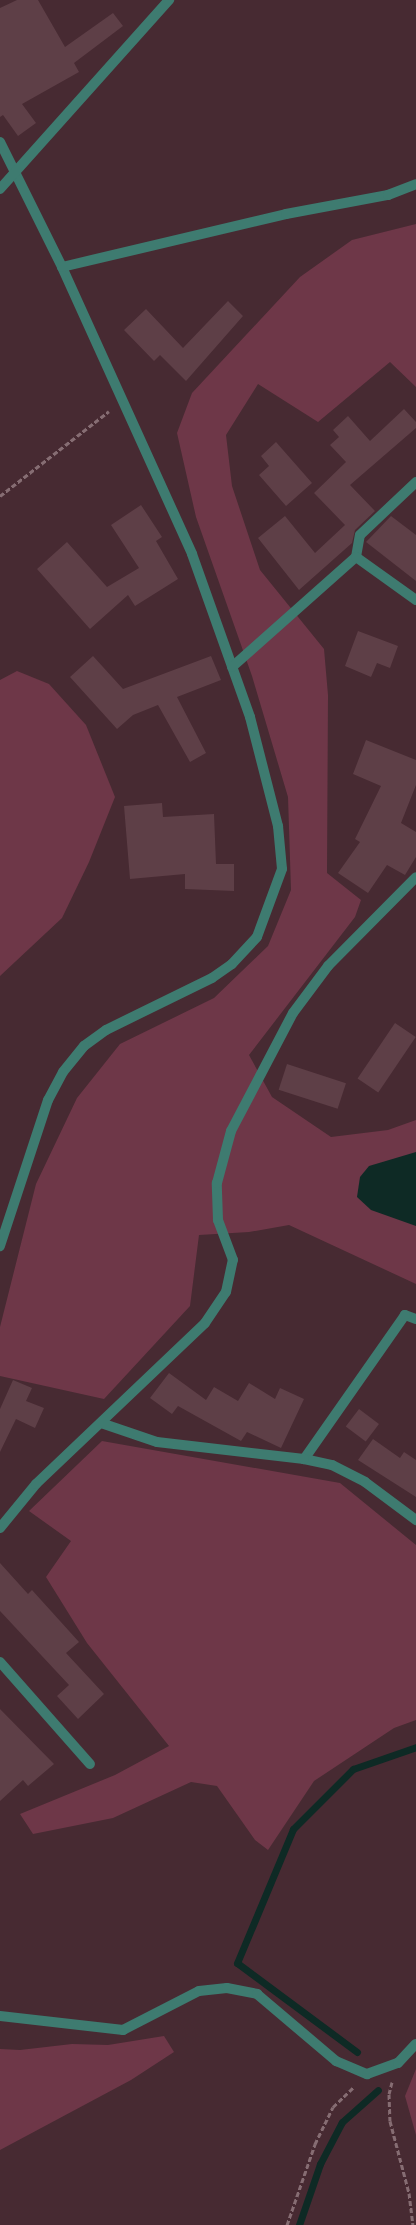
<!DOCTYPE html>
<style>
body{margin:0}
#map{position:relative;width:416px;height:2225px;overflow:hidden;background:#472a32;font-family:"Noto Serif",serif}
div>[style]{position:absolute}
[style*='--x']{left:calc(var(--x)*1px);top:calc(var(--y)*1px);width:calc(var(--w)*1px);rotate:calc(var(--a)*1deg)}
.green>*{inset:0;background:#6e3748}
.water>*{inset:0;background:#0e2a25}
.stream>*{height:7px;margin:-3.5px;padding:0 3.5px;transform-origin:3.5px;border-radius:3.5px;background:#0e2a25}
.building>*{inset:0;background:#5e3f47;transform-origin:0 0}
.path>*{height:3px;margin-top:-1.5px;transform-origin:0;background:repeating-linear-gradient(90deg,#866d73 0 5px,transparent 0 7.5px)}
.street>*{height:10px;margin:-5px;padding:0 5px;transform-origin:5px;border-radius:5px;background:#3e7b70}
span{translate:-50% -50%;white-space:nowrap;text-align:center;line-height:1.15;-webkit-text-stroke:5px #24171a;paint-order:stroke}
</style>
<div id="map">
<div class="green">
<div style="clip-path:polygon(416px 224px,416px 387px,390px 362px,318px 422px,258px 384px,226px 435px,232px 486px,260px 570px,324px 649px,328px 695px,327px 873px,361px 900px,355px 917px,249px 1055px,272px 1097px,331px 1137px,388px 1130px,416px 1120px,416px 1284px,289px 1225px,249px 1232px,199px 1235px,190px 1306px,104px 1399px,0 1376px,0 1327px,36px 1184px,77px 1098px,120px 1044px,214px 998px,268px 946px,291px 890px,288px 797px,252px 676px,196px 517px,177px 433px,192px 393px,300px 277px,352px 240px)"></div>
<div style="clip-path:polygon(17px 671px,49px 684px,86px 725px,115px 797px,89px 862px,62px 918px,0 976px,0 680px)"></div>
<div style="clip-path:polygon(102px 1441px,340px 1483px,416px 1545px,416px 1720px,394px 1728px,314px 1781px,268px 1850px,255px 1840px,217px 1786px,191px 1782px,113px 1818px,33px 1834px,20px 1814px,115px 1775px,169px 1746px,87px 1643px,46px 1577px,71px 1541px,29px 1511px)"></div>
<div style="clip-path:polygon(164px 2036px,174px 2052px,131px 2080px,0 2150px,0 2049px,20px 2050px,72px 2044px,108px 2045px)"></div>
<div style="clip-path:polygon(416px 2069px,416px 2135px,405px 2096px)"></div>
</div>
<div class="water">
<div style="clip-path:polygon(416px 1152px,416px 1226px,371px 1210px,357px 1197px,360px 1177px,369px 1166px)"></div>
</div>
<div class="stream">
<div style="--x:357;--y:2052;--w:149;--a:-143.4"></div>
<div style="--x:237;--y:1963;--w:145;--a:-67.3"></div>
<div style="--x:293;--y:1829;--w:85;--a:-45"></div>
<div style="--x:353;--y:1769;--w:67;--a:-19.2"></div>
<div style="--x:299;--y:2225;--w:65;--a:-71"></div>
<div style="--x:320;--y:2164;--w:47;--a:-62.4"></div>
<div style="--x:342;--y:2122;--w:48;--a:-41.6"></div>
</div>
<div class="building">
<div style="clip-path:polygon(17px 0,38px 0,65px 47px,113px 13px,123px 26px,74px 63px,79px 72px,22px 104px,36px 123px,18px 136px,3px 115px,0 117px,0 8px)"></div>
<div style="clip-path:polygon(228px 301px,243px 316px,186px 381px,160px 355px,154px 361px,124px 330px,146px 309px,183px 348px)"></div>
<div style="clip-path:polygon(404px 409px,416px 422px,416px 428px,350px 485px,375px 511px,355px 530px,352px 543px,299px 590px,258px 538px,285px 516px,315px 553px,345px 525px,314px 493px,346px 462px,330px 445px,339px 437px,333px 430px,348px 416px,370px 441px)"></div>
<div style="clip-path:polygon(276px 442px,312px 483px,286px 506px,259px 475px,269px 466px,261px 456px)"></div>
<div style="clip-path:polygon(141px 505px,162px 537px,156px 541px,178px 579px,135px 606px,128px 595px,90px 629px,37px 569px,67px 542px,107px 587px,139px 568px,111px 525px)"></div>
<div style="clip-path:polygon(391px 516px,416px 535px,416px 581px,366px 542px)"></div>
<div style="clip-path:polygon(358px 631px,398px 646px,390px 668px,377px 663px,371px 677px,345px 666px)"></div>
<div style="clip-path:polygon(93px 656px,123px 689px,211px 656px,221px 680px,177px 697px,206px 753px,190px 762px,158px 705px,133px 715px,117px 729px,70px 677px)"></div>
<div style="clip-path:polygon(366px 740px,416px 760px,416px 785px,401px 823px,416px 832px,416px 857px,405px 875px,387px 865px,368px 893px,338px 873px,360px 842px,355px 839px,381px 786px,353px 774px)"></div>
<div style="clip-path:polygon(162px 803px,163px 817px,214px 814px,216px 864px,234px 864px,234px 891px,185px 889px,185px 874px,130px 879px,124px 806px)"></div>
<div style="left:395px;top:1023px;width:25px;height:67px;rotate:34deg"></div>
<div style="left:287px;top:1064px;width:62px;height:27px;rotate:18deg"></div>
<div style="clip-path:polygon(169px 1373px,206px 1400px,214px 1387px,238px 1401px,249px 1383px,275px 1399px,280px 1388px,304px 1399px,281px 1448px,247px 1432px,241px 1441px,178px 1406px,172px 1414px,150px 1398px)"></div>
<div style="clip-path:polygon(13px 1380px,32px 1388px,26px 1401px,44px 1408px,35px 1428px,16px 1419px,0 1452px,0 1409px)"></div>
<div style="left:359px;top:1409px;width:25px;height:22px;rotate:37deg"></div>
<div style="clip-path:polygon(373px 1439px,400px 1458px,404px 1452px,416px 1460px,416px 1497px,358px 1460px)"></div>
<div style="clip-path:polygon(0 1563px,28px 1594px,32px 1590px,79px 1642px,66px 1653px,104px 1694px,78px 1719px,57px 1696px,69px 1685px,0 1611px)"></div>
<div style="clip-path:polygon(0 1709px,54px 1764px,28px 1786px,23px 1780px,0 1801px)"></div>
</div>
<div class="path">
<div style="--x:0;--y:496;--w:138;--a:-37.9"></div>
<div style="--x:392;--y:2082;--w:12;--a:104"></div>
<div style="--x:389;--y:2094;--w:27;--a:88"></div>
<div style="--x:390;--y:2121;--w:74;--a:75.2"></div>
<div style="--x:409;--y:2193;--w:32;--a:83"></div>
<div style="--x:287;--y:2225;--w:86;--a:-70.9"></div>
<div style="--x:315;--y:2144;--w:41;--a:-64.1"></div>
<div style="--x:333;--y:2107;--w:29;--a:-44"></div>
</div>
<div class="street">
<div style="--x:0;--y:142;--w:140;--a:63.6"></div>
<div style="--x:62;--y:267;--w:315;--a:65.6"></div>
<div style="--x:192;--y:554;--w:173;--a:70.4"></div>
<div style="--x:250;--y:717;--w:113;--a:75.6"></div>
<div style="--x:278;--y:826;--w:43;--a:84.7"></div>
<div style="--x:282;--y:869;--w:72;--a:110.2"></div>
<div style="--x:257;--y:937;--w:37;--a:133"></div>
<div style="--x:232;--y:964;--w:24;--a:145"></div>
<div style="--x:212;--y:978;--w:118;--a:153.9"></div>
<div style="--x:106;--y:1030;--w:27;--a:144"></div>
<div style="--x:84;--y:1046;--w:33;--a:129"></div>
<div style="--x:63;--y:1072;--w:32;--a:118"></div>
<div style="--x:48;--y:1100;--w:154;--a:108.2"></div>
<div style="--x:0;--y:189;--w:254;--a:-48.2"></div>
<div style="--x:62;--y:267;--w:230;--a:-13.3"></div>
<div style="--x:286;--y:214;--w:104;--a:-10.6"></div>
<div style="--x:388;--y:195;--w:30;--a:-21"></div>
<div style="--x:356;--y:557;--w:22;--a:-80"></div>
<div style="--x:360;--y:535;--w:77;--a:-43.4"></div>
<div style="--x:232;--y:667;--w:166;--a:-41.6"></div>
<div style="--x:356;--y:557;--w:74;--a:35.6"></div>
<div style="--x:416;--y:1319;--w:12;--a:-160"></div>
<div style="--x:405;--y:1315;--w:176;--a:125"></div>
<div style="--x:304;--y:1459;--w:29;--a:12"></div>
<div style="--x:332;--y:1465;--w:37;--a:27"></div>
<div style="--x:365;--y:1482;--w:64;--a:36.7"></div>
<div style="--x:101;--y:1423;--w:59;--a:18.7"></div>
<div style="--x:157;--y:1442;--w:148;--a:6.6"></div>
<div style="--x:0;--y:1528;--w:57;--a:-50.7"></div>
<div style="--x:36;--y:1484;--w:233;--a:-43.6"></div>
<div style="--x:205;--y:1323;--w:37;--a:-56"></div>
<div style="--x:226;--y:1292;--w:33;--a:-78"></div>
<div style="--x:233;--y:1260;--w:43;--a:-110.6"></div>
<div style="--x:218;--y:1220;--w:37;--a:-92"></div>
<div style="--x:217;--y:1183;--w:54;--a:-74.9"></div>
<div style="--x:231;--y:1131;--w:133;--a:-62.3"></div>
<div style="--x:293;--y:1013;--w:59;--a:-53.3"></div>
<div style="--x:328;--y:966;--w:125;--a:-45.3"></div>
<div style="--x:0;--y:1662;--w:136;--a:48.6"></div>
<div style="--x:0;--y:2016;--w:124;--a:6.5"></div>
<div style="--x:123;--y:2030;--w:85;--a:-27.2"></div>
<div style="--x:199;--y:1991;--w:28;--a:-6"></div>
<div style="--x:227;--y:1988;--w:31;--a:11"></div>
<div style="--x:257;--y:1994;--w:104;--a:40.3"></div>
<div style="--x:336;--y:2061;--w:34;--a:23"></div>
<div style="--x:367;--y:2074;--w:33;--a:-20"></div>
<div style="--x:398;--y:2063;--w:26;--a:-47"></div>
</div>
</div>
